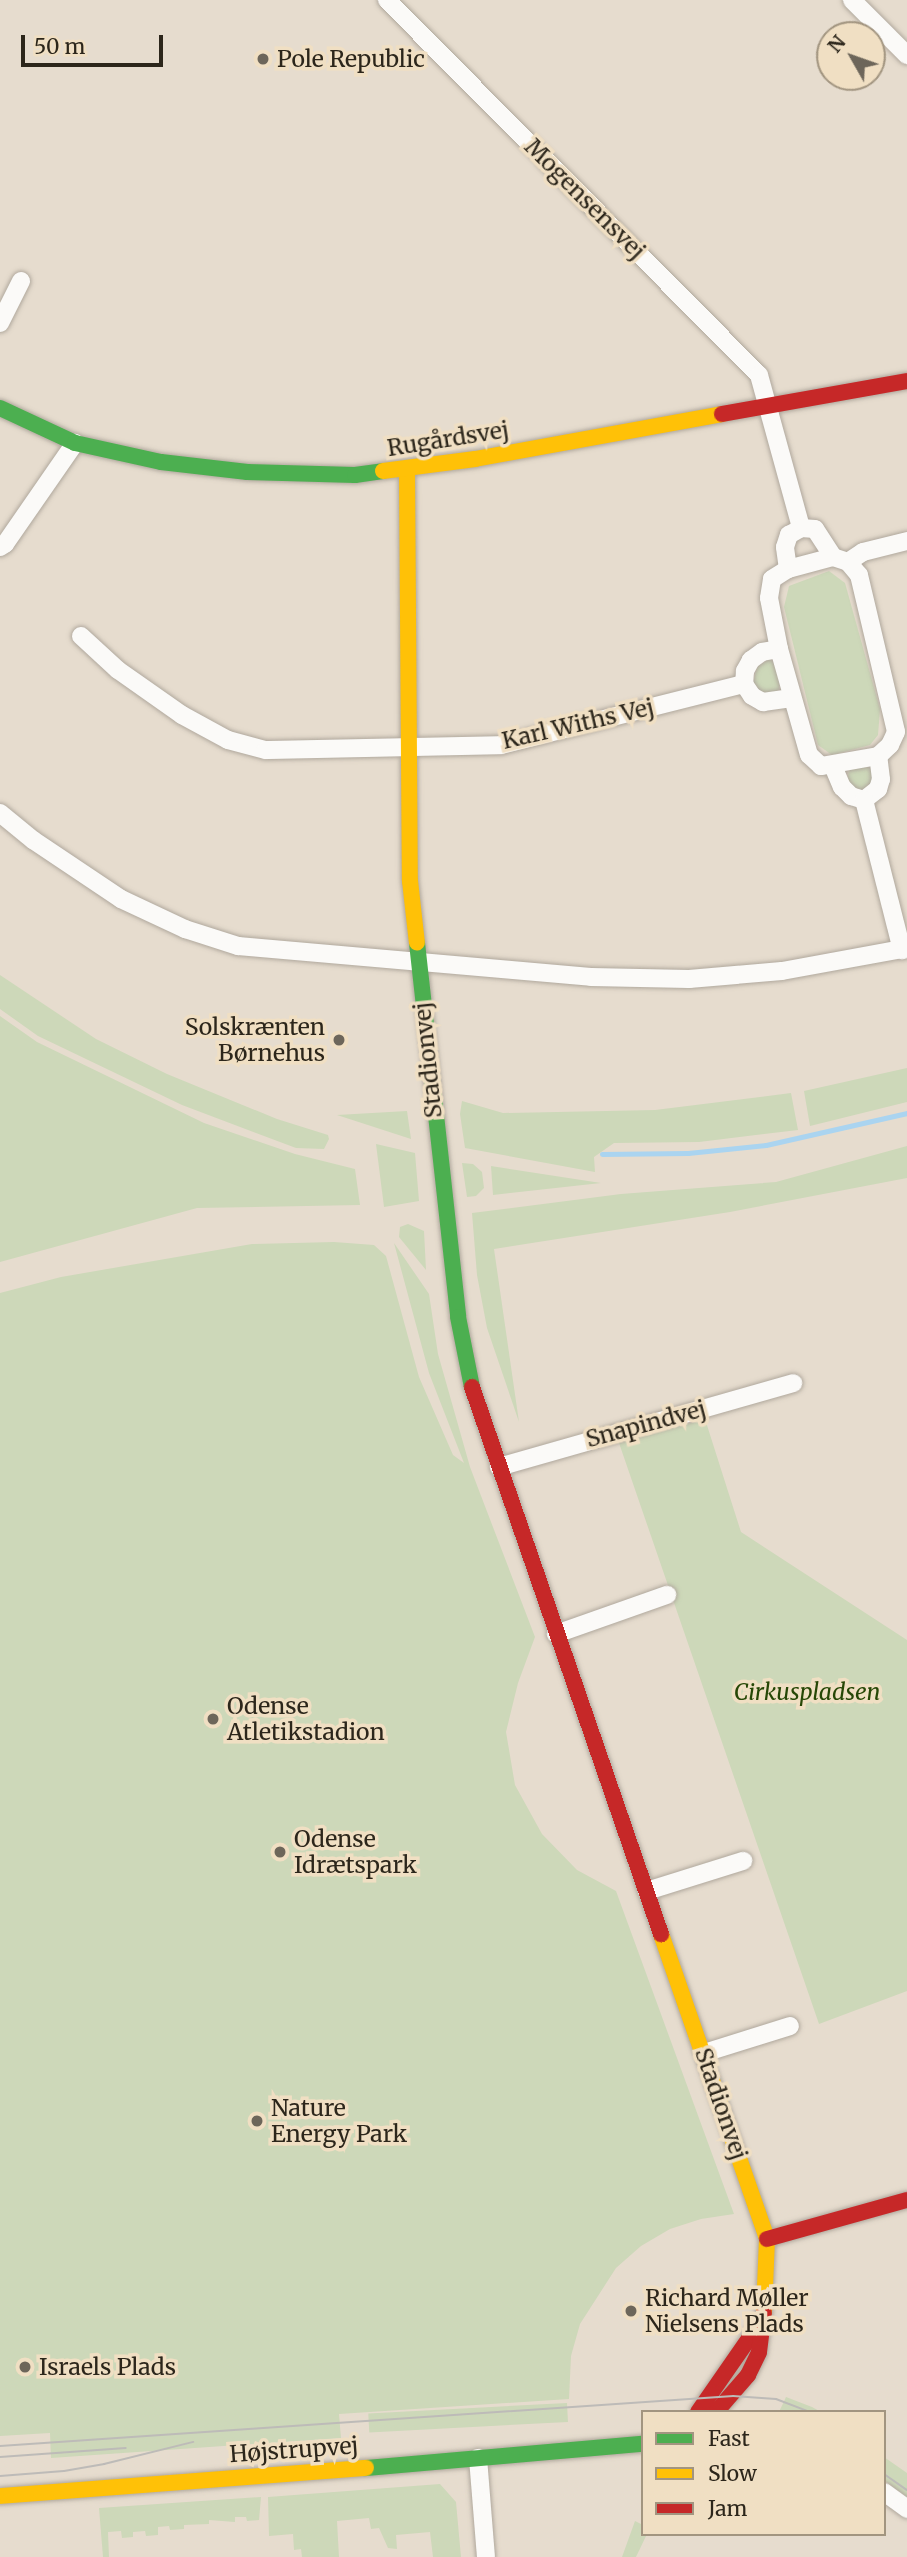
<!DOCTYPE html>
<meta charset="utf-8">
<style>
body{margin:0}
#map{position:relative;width:907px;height:2557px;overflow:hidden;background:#e6dcce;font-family:Merriweather,serif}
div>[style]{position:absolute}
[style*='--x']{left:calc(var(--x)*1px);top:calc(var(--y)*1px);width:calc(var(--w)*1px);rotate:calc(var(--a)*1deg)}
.green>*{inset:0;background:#cdd8b9;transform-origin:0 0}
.round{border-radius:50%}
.stream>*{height:5px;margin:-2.5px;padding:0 2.5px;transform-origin:2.5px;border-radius:2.5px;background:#aad4f0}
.roads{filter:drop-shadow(0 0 2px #b0a89d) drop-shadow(0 0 2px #b0a89d)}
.street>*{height:18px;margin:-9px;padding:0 9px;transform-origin:9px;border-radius:9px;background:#fbfaf8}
.fast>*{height:16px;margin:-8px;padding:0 8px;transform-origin:8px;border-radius:8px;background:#4caf50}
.slow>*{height:16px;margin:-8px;padding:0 8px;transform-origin:8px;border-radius:8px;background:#ffc107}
.jam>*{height:16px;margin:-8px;padding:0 8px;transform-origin:8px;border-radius:8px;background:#c62828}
.tram>*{height:2px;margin:-1px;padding:0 1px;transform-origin:1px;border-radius:1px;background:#bdbbb8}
.dots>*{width:19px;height:19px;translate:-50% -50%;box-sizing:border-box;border:4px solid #f0dfc3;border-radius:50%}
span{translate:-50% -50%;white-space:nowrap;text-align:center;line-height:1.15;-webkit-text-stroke:7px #f0dfc3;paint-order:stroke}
.poi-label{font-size:23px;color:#2c261b}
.left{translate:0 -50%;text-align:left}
.right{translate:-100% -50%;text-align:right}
.street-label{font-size:23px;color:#2c261b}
.park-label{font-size:23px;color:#264706;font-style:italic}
.legend{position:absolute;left:641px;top:2410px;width:245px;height:126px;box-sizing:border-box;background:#f0dfc3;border:2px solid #a29580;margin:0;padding:9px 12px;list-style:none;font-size:21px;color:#2c261b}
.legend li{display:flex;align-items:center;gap:14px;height:35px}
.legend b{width:35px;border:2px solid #a29580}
.north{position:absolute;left:816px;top:21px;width:70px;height:70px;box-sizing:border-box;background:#f0dfc3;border:2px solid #a29580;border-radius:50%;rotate:310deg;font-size:19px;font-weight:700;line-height:28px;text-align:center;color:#2c261b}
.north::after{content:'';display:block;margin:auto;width:24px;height:32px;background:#6d665a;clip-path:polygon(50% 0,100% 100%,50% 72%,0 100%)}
.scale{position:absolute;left:21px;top:35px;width:142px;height:32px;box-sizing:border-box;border:4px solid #2c261b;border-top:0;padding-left:9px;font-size:21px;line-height:24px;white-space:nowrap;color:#2c261b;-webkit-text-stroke:5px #f0dfc3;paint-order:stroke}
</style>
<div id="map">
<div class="green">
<div style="clip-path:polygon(829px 571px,845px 583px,880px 709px,878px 735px,870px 745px,832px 755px,818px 745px,784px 607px,789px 586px)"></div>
<div style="clip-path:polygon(769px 659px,775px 662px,780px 683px,778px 693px,771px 695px,759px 691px,753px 684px,757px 667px)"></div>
<div class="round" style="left:848px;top:764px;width:26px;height:26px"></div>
<div style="clip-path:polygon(0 975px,96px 1039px,167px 1074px,277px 1119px,328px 1135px,329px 1139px,324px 1149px,296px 1148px,182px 1105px,38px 1036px,0 1009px)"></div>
<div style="clip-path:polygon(0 1016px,37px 1042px,204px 1123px,295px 1154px,355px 1169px,360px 1205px,197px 1208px,0 1262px)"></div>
<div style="clip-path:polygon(907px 1068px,907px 1102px,810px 1126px,804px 1091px)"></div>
<div style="clip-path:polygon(791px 1093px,798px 1130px,699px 1142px,614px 1143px,594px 1157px,595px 1172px,465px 1148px,460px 1114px,462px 1101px,503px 1113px,655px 1110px)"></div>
<div style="clip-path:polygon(407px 1111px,411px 1139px,337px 1115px)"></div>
<div style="clip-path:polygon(376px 1144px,415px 1153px,419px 1201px,384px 1207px)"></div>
<div style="clip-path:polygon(907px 1146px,907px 1178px,730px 1212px,494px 1249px,519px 1422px,487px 1328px,477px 1275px,472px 1213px,621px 1194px,776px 1182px)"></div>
<div style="clip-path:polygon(462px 1163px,473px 1164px,482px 1172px,484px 1188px,476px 1196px,467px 1197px)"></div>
<div style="clip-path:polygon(491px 1166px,601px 1183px,493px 1195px)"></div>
<div style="clip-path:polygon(408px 1224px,424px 1231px,426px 1270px,399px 1237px,400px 1227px)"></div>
<div style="clip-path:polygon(334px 1242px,374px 1245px,386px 1256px,419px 1377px,453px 1455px,464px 1463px,429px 1373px,394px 1243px,429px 1294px,438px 1354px,470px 1467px,535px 1637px,518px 1683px,506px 1732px,515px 1785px,542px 1834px,577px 1870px,616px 1891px,734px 2214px,701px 2219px,670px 2229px,641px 2246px,616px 2268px,580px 2324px,571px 2356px,569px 2399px,339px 2414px,341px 2438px,51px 2458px,50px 2433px,0 2436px,0 1293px,61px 1277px,252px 1244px)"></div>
<div style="clip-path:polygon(705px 1419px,741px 1532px,907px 1640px,907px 1991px,819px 2024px,619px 1443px)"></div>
<div style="clip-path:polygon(786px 2397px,812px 2407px,821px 2412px,779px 2412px)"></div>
<div style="left:567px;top:2403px;width:19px;height:199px;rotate:87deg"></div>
<div style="clip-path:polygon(884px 2457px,907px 2473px,907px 2497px,884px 2480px)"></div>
<div style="clip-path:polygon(440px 2484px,456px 2502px,461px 2557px,433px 2557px,430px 2532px,396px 2535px,397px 2549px,388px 2548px,379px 2528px,371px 2529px,369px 2518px,337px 2521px,339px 2557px,302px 2557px,301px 2549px,294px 2550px,293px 2534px,269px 2536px,268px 2497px)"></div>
<div style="clip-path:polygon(261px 2497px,259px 2520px,247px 2521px,246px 2517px,235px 2517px,235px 2522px,209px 2520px,209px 2524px,184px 2525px,184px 2529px,170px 2530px,169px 2526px,158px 2527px,158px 2535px,146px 2536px,145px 2531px,133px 2532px,133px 2537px,122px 2538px,121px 2531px,108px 2532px,109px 2557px,103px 2557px,99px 2508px)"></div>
<div style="clip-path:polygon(635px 2521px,643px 2525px,643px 2534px,647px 2534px,636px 2557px,622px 2557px)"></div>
</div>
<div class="stream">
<div style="--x:602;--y:1154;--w:86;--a:-0.7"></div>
<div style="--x:688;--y:1153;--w:78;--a:-5.9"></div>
<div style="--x:766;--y:1145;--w:145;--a:-12.8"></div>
</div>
<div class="roads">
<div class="street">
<div style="--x:387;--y:0;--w:528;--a:45.23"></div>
<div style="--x:759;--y:375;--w:159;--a:74.6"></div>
<div style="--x:852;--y:0;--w:78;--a:45"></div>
<div style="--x:0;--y:323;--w:47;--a:-63.4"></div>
<div style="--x:0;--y:547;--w:6;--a:-31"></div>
<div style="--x:5;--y:544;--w:123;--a:-55.3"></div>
<div style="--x:833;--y:557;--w:16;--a:18"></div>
<div style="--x:848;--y:562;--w:17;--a:50"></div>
<div style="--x:859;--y:575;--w:161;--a:76.7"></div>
<div style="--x:896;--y:732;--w:14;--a:115"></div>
<div style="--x:890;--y:745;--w:16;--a:137"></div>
<div style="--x:878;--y:756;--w:58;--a:170"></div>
<div style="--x:821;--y:766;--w:16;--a:-137"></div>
<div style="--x:809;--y:755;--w:110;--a:-105.8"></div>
<div style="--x:779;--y:649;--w:52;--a:-101.1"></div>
<div style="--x:769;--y:598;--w:19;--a:-81"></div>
<div style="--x:772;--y:579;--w:19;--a:-32"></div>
<div style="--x:788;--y:569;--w:47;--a:-14.9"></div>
<div style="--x:848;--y:562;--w:18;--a:-34"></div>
<div style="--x:863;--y:552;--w:45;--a:-14"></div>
<div style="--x:788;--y:569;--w:22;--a:-98"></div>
<div style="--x:785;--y:547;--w:13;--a:-72"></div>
<div style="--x:789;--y:535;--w:14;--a:-30"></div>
<div style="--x:801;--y:528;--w:14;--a:4"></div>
<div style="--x:815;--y:529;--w:33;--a:57"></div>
<div style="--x:81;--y:636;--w:50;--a:42.6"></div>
<div style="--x:118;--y:670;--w:78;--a:35.1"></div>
<div style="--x:182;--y:715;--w:52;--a:28.5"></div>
<div style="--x:228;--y:740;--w:39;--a:15"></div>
<div style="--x:266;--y:750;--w:235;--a:-1.2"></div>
<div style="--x:501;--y:745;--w:251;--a:-14.1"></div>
<div style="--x:779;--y:649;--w:17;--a:170"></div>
<div style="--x:762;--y:652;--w:14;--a:144"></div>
<div style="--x:751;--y:660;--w:13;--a:119"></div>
<div style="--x:745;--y:671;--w:13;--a:94"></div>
<div style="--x:744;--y:684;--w:14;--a:56"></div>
<div style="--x:752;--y:696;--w:13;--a:29"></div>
<div style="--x:763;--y:702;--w:29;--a:-8"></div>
<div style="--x:833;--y:766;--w:23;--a:67"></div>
<div style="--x:842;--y:787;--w:13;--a:45"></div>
<div style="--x:851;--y:796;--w:14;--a:17"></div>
<div style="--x:864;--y:800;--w:18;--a:-38"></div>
<div style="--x:878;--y:789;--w:10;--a:-73"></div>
<div style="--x:881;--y:779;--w:23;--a:-97"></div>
<div style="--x:864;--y:800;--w:155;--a:75.8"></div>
<div style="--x:0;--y:813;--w:43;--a:39.3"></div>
<div style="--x:33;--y:840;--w:106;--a:33.8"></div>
<div style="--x:121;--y:899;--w:71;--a:25.1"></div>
<div style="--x:185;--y:929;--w:56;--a:17.8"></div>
<div style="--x:238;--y:946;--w:354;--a:5"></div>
<div style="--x:591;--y:977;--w:98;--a:1.2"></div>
<div style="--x:689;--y:979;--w:93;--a:-4.9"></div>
<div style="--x:782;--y:971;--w:127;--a:-10.4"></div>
<div style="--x:499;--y:1467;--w:306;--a:-15.9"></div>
<div style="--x:556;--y:1634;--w:118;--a:-19.4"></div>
<div style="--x:647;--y:1891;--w:101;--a:-17.4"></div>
<div style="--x:704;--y:2053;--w:90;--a:-17.4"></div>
<div style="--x:478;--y:2458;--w:99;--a:85.4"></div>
<div style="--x:884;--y:2492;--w:29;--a:36"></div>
</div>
<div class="fast">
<div style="--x:0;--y:408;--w:83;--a:25"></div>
<div style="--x:75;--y:443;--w:88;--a:12.5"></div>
<div style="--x:161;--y:462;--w:87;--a:6.6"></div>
<div style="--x:247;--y:472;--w:108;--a:1.6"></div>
<div style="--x:355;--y:475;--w:28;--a:-8"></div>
<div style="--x:417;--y:943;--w:376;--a:83.7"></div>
<div style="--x:458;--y:1317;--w:71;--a:78.7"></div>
<div style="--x:366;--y:2468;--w:278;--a:-5"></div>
</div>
<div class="slow">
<div style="--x:407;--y:470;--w:411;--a:89.6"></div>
<div style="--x:410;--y:881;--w:62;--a:83.6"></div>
<div style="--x:383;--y:471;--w:93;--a:-7.4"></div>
<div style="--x:475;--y:459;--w:251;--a:-10.3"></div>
<div style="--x:661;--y:1934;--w:323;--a:70.8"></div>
<div style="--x:767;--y:2239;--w:73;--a:92.4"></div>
<div style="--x:0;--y:2496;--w:367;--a:-4.4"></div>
</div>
<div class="jam">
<div style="--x:722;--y:414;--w:188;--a:-10.1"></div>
<div style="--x:472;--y:1387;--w:579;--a:70.94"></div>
<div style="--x:767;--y:2239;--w:145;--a:-15.6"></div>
<div style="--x:698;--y:2412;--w:103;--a:-55.2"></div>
<div style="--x:716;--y:2412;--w:49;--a:-49.1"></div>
<div style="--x:748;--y:2375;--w:25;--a:-64"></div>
<div style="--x:759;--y:2352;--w:40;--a:-82.9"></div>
</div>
</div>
<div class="tram">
<div style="--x:0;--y:2446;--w:735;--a:-3.9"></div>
<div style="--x:733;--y:2396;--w:43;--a:4"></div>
<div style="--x:776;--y:2399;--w:36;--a:21"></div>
<div style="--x:0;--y:2457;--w:126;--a:-4.1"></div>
<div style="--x:884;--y:2474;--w:28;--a:35"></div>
<div style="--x:0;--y:2476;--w:64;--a:-4.5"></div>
<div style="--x:64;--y:2471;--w:41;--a:-9.9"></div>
<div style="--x:104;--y:2464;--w:92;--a:-13.9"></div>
</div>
<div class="dots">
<div style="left:263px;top:59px;background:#6d665a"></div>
<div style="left:339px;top:1040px;background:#6d665a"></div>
<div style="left:213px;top:1719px;background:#6d665a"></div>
<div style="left:280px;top:1852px;background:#6d665a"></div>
<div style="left:257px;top:2121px;background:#6d665a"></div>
<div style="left:631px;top:2311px;background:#6d665a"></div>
<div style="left:25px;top:2367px;background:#6d665a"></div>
</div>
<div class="poi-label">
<span class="left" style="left:277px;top:59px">Pole Republic</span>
<span class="right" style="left:325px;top:1040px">Solskrænten<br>Børnehus</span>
<span class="left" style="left:227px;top:1719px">Odense<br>Atletikstadion</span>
<span class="left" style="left:294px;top:1852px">Odense<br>Idrætspark</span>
<span class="left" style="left:271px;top:2121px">Nature<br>Energy Park</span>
<span class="left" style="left:645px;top:2311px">Richard Møller<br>Nielsens Plads</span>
<span class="left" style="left:39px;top:2367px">Israels Plads</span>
</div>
<div class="street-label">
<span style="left:585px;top:199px;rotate:45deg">Mogensensvej</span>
<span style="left:448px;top:439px;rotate:-9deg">Rugårdsvej</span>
<span style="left:578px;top:724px;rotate:-13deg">Karl Withs Vej</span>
<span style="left:428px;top:1060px;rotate:-96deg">Stadionvej</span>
<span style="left:646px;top:1424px;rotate:-15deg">Snapindvej</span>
<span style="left:721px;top:2104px;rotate:71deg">Stadionvej</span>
<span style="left:294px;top:2450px;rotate:-4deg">Højstrupvej</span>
</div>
<div class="park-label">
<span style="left:807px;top:1692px">Cirkuspladsen</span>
</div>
<ul class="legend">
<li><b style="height:9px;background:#4caf50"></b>Fast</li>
<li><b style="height:9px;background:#ffc107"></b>Slow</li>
<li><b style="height:9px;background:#c62828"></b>Jam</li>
</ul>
<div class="north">N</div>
<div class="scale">50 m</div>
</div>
